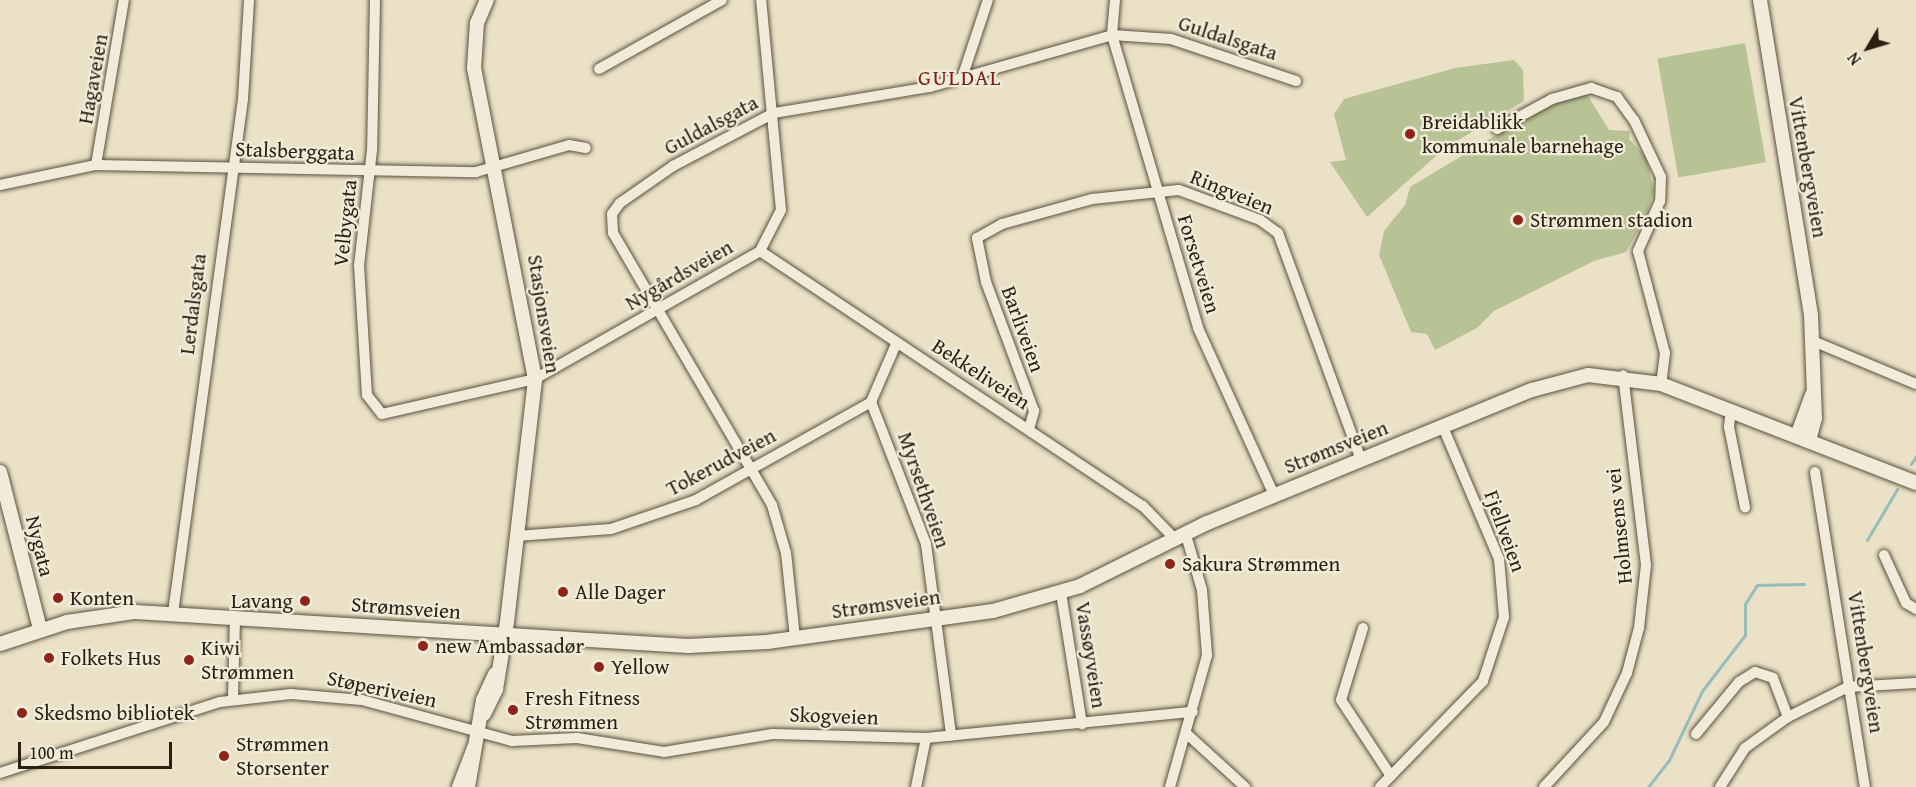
<!DOCTYPE html>
<meta charset="utf-8">
<style>
body{margin:0}
#map{position:relative;width:1916px;height:787px;overflow:hidden;background:#eae1c6;font-family:"Gentium Book Plus",serif}
div>[style]{position:absolute}
[style*='--x']{left:calc(var(--x)*1px);top:calc(var(--y)*1px);width:calc(var(--w)*1px);rotate:calc(var(--a)*1deg)}
.green>*{inset:0;background:#b7c395;transform-origin:0 0}
.stream>*{height:3px;margin:-1.5px;padding:0 1.5px;transform-origin:1.5px;border-radius:1.5px;background:#98bcb9}
.roads{filter:drop-shadow(0 0 2px #5c503f) drop-shadow(0 0 2px #5c503f)}
.street>*{height:10px;margin:-5px;padding:0 5px;transform-origin:5px;border-radius:5px;background:#f1ecda}
.secondary>*{height:14px;margin:-7px;padding:0 7px;transform-origin:7px;border-radius:7px;background:#f1ecda}
.dots>*{width:16px;height:16px;translate:-50% -50%;box-sizing:border-box;border:3px solid #f1ecda;border-radius:50%}
span{translate:-50% -50%;white-space:nowrap;text-align:center;line-height:1.15;-webkit-text-stroke:4.5px #f1ecda;paint-order:stroke}
.street-label{font-size:21px;color:#2c1f12}
.poi-label{font-size:21px;color:#2c1f12}
.left{translate:0 -50%;text-align:left}
.right{translate:-100% -50%;text-align:right}
.neighbourhood-label{font-size:22px;color:#7a1f14;letter-spacing:1.5px}
.north{position:absolute;left:1838px;top:18px;width:60px;height:60px;-webkit-text-stroke:4px #f1ecda;paint-order:stroke;rotate:232deg;font-size:16px;font-weight:700;line-height:24px;text-align:center;color:#2c1f12}
.north::after{content:'';display:block;margin:auto;width:21px;height:27px;background:#2c1f12;clip-path:polygon(50% 0,100% 100%,50% 72%,0 100%)}
.scale{position:absolute;left:18px;top:742px;width:154px;height:27px;box-sizing:border-box;border:3px solid #2c1f12;border-top:0;padding-left:8px;font-size:18px;line-height:21px;white-space:nowrap;color:#2c1f12;-webkit-text-stroke:4px #f1ecda;paint-order:stroke}
</style>
<div id="map">
<div class="green">
<div style="left:1745px;top:43px;width:121px;height:89px;rotate:80deg"></div>
<div style="clip-path:polygon(1514px 60px,1523px 70px,1524px 101px,1445px 148px,1367px 217px,1330px 162px,1346px 160px,1334px 114px,1344px 99px,1455px 68px)"></div>
<div style="clip-path:polygon(1585px 91px,1609px 130px,1630px 131px,1629px 139px,1646px 157px,1654px 191px,1645px 218px,1626px 252px,1594px 261px,1494px 311px,1477px 328px,1435px 350px,1427px 334px,1411px 332px,1379px 255px,1384px 231px,1405px 205px,1410px 187px,1556px 99px)"></div>
</div>
<div class="stream">
<div style="--x:1911;--y:464;--w:9;--a:-58"></div>
<div style="--x:1867;--y:540;--w:59;--a:-59.5"></div>
<div style="--x:1648;--y:787;--w:34;--a:-52"></div>
<div style="--x:1669;--y:760;--w:76;--a:-64.4"></div>
<div style="--x:1702;--y:691;--w:71;--a:-52.5"></div>
<div style="--x:1745;--y:635;--w:31;--a:-90"></div>
<div style="--x:1745;--y:604;--w:22;--a:-58"></div>
<div style="--x:1757;--y:585;--w:47;--a:-1.2"></div>
</div>
<div class="roads">
<div class="street">
<div style="--x:375;--y:0;--w:150;--a:91.1"></div>
<div style="--x:372;--y:150;--w:116;--a:96.4"></div>
<div style="--x:359;--y:265;--w:130;--a:86.5"></div>
<div style="--x:367;--y:395;--w:24;--a:52"></div>
<div style="--x:382;--y:414;--w:157;--a:-12.9"></div>
<div style="--x:535;--y:379;--w:259;--a:-29.6"></div>
<div style="--x:760;--y:251;--w:46;--a:-62.9"></div>
<div style="--x:781;--y:210;--w:211;--a:-95.4"></div>
<div style="--x:1115;--y:0;--w:35;--a:95"></div>
<div style="--x:1112;--y:35;--w:305;--a:73.6"></div>
<div style="--x:1198;--y:328;--w:183;--a:65.5"></div>
<div style="--x:599;--y:69;--w:141;--a:-29.3"></div>
<div style="--x:962;--y:78;--w:82;--a:-71.6"></div>
<div style="--x:1497;--y:129;--w:63;--a:-28.6"></div>
<div style="--x:1552;--y:99;--w:41;--a:-15.8"></div>
<div style="--x:1591;--y:88;--w:28;--a:19"></div>
<div style="--x:1617;--y:97;--w:29;--a:54"></div>
<div style="--x:1634;--y:120;--w:63;--a:64.7"></div>
<div style="--x:1661;--y:177;--w:24;--a:92"></div>
<div style="--x:1660;--y:201;--w:55;--a:113.7"></div>
<div style="--x:1638;--y:251;--w:106;--a:75.2"></div>
<div style="--x:1665;--y:353;--w:31;--a:97"></div>
<div style="--x:96;--y:165;--w:167;--a:-80.4"></div>
<div style="--x:0;--y:185;--w:98;--a:-11.8"></div>
<div style="--x:96;--y:165;--w:380;--a:1.1"></div>
<div style="--x:476;--y:172;--w:97;--a:-16.2"></div>
<div style="--x:569;--y:145;--w:17;--a:10"></div>
<div style="--x:760;--y:251;--w:460;--a:33.7"></div>
<div style="--x:1143;--y:506;--w:45;--a:45.9"></div>
<div style="--x:1813;--y:341;--w:112;--a:22.7"></div>
<div style="--x:871;--y:402;--w:152;--a:68.8"></div>
<div style="--x:926;--y:544;--w:193;--a:82.5"></div>
<div style="--x:1731;--y:410;--w:17;--a:97"></div>
<div style="--x:1729;--y:427;--w:82;--a:78.7"></div>
<div style="--x:1029;--y:429;--w:19;--a:-74"></div>
<div style="--x:1034;--y:411;--w:138;--a:-110.4"></div>
<div style="--x:986;--y:282;--w:45;--a:-101.6"></div>
<div style="--x:977;--y:238;--w:29;--a:-29"></div>
<div style="--x:1002;--y:224;--w:93;--a:-15.5"></div>
<div style="--x:1092;--y:199;--w:87;--a:-5.9"></div>
<div style="--x:1179;--y:190;--w:86;--a:20.3"></div>
<div style="--x:1260;--y:220;--w:22;--a:36"></div>
<div style="--x:1278;--y:233;--w:242;--a:69.9"></div>
<div style="--x:1815;--y:472;--w:319;--a:81"></div>
<div style="--x:516;--y:536;--w:95;--a:-4.2"></div>
<div style="--x:611;--y:529;--w:90;--a:-18.8"></div>
<div style="--x:696;--y:500;--w:201;--a:-29.2"></div>
<div style="--x:871;--y:402;--w:65;--a:-66.6"></div>
<div style="--x:1884;--y:555;--w:53;--a:65.4"></div>
<div style="--x:1906;--y:603;--w:12;--a:31"></div>
<div style="--x:1061;--y:593;--w:133;--a:80.9"></div>
<div style="--x:173;--y:613;--w:519;--a:-82.24"></div>
<div style="--x:243;--y:99;--w:99;--a:-86.5"></div>
<div style="--x:1363;--y:628;--w:75;--a:107"></div>
<div style="--x:1341;--y:700;--w:91;--a:56.7"></div>
<div style="--x:795;--y:638;--w:85;--a:-96"></div>
<div style="--x:786;--y:553;--w:50;--a:-106.3"></div>
<div style="--x:772;--y:505;--w:315;--a:-120.3"></div>
<div style="--x:613;--y:233;--w:19;--a:-93"></div>
<div style="--x:612;--y:214;--w:14;--a:-54"></div>
<div style="--x:620;--y:203;--w:65;--a:-34.9"></div>
<div style="--x:673;--y:166;--w:114;--a:-27.7"></div>
<div style="--x:774;--y:113;--w:158;--a:-9.5"></div>
<div style="--x:930;--y:87;--w:189;--a:-15.9"></div>
<div style="--x:1112;--y:35;--w:59;--a:3.9"></div>
<div style="--x:1171;--y:39;--w:132;--a:18.6"></div>
<div style="--x:233;--y:699;--w:82;--a:-88.6"></div>
<div style="--x:1187;--y:734;--w:79;--a:42.4"></div>
<div style="--x:1696;--y:734;--w:67;--a:-50.4"></div>
<div style="--x:1739;--y:682;--w:19;--a:-32"></div>
<div style="--x:1755;--y:672;--w:19;--a:18"></div>
<div style="--x:1773;--y:678;--w:42;--a:69"></div>
<div style="--x:0;--y:773;--w:231;--a:-17.9"></div>
<div style="--x:220;--y:702;--w:71;--a:-6.4"></div>
<div style="--x:291;--y:694;--w:71;--a:4.8"></div>
<div style="--x:362;--y:700;--w:156;--a:15.3"></div>
<div style="--x:512;--y:741;--w:65;--a:-2.6"></div>
<div style="--x:577;--y:738;--w:88;--a:9.1"></div>
<div style="--x:664;--y:752;--w:110;--a:-9.4"></div>
<div style="--x:773;--y:734;--w:153;--a:1.5"></div>
<div style="--x:926;--y:738;--w:268;--a:-5.6"></div>
<div style="--x:916;--y:787;--w:50;--a:-78.5"></div>
<div style="--x:1170;--y:787;--w:137;--a:-74.3"></div>
<div style="--x:1207;--y:655;--w:65;--a:-94.4"></div>
<div style="--x:1202;--y:590;--w:60;--a:-106.3"></div>
<div style="--x:1380;--y:787;--w:148;--a:-45.8"></div>
<div style="--x:1483;--y:681;--w:67;--a:-71.8"></div>
<div style="--x:1504;--y:617;--w:58;--a:-94.9"></div>
<div style="--x:1499;--y:559;--w:143;--a:-113"></div>
<div style="--x:1544;--y:787;--w:88;--a:-47.3"></div>
<div style="--x:1604;--y:722;--w:54;--a:-64.9"></div>
<div style="--x:1627;--y:673;--w:47;--a:-75.1"></div>
<div style="--x:1639;--y:628;--w:63;--a:-83.7"></div>
<div style="--x:1646;--y:565;--w:191;--a:-96.9"></div>
<div style="--x:1720;--y:787;--w:46;--a:-57.3"></div>
<div style="--x:1745;--y:748;--w:53;--a:-35.8"></div>
<div style="--x:1788;--y:717;--w:67;--a:-26.6"></div>
<div style="--x:1848;--y:687;--w:68;--a:-3.4"></div>
</div>
<div class="secondary">
<div style="--x:1760;--y:0;--w:319;--a:80.8"></div>
<div style="--x:1811;--y:315;--w:103;--a:87.8"></div>
<div style="--x:1815;--y:418;--w:24;--a:105"></div>
<div style="--x:1797;--y:436;--w:44;--a:-69.9"></div>
<div style="--x:0;--y:472;--w:162;--a:75.7"></div>
<div style="--x:0;--y:644;--w:71;--a:-18.2"></div>
<div style="--x:67;--y:622;--w:69;--a:-8.4"></div>
<div style="--x:135;--y:612;--w:554;--a:3.52"></div>
<div style="--x:688;--y:646;--w:79;--a:-2.9"></div>
<div style="--x:767;--y:642;--w:228;--a:-7.8"></div>
<div style="--x:993;--y:611;--w:91;--a:-16"></div>
<div style="--x:1080;--y:586;--w:142;--a:-26.4"></div>
<div style="--x:1207;--y:523;--w:351;--a:-22.3"></div>
<div style="--x:1532;--y:390;--w:58;--a:-15"></div>
<div style="--x:1588;--y:375;--w:74;--a:7"></div>
<div style="--x:1661;--y:384;--w:274;--a:21.2"></div>
<div style="--x:484;--y:714;--w:28;--a:-64"></div>
<div style="--x:496;--y:689;--w:68;--a:-80.7"></div>
<div style="--x:507;--y:622;--w:245;--a:-83.4"></div>
<div style="--x:535;--y:379;--w:317;--a:-101.1"></div>
<div style="--x:474;--y:68;--w:45;--a:-86.2"></div>
<div style="--x:477;--y:23;--w:25;--a:-67"></div>
<div style="--x:459;--y:787;--w:42;--a:-69"></div>
<div style="--x:468;--y:787;--w:88;--a:-80.2"></div>
<div style="--x:483;--y:700;--w:29;--a:-65"></div>
</div>
</div>
<div class="dots">
<div style="left:1410px;top:134px;background:#8f2418"></div>
<div style="left:1518px;top:220px;background:#8f2418"></div>
<div style="left:1170px;top:564px;background:#8f2418"></div>
<div style="left:563px;top:592px;background:#8f2418"></div>
<div style="left:58px;top:598px;background:#8f2418"></div>
<div style="left:305px;top:601px;background:#8f2418"></div>
<div style="left:423px;top:646px;background:#8f2418"></div>
<div style="left:49px;top:658px;background:#8f2418"></div>
<div style="left:189px;top:660px;background:#8f2418"></div>
<div style="left:599px;top:667px;background:#8f2418"></div>
<div style="left:513px;top:710px;background:#8f2418"></div>
<div style="left:22px;top:713px;background:#8f2418"></div>
<div style="left:224px;top:756px;background:#8f2418"></div>
</div>
<div class="street-label">
<span style="left:1228px;top:38px;rotate:18deg">Guldalsgata</span>
<span style="left:93px;top:79px;rotate:-80deg">Hagaveien</span>
<span style="left:711px;top:125px;rotate:-28deg">Guldalsgata</span>
<span style="left:295px;top:151px;rotate:2deg">Stalsberggata</span>
<span style="left:1808px;top:167px;rotate:80deg">Vittenbergveien</span>
<span style="left:1232px;top:192px;rotate:22deg">Ringveien</span>
<span style="left:345px;top:223px;rotate:-84deg">Velbygata</span>
<span style="left:1199px;top:264px;rotate:73deg">Forsetveien</span>
<span style="left:679px;top:275px;rotate:-30deg">Nygårdsveien</span>
<span style="left:193px;top:304px;rotate:-83deg">Lerdalsgata</span>
<span style="left:544px;top:314px;rotate:81deg">Stasjonsveien</span>
<span style="left:1023px;top:329px;rotate:70deg">Barliveien</span>
<span style="left:981px;top:374px;rotate:33deg">Bekkeliveien</span>
<span style="left:1336px;top:447px;rotate:-22deg">Strømsveien</span>
<span style="left:721px;top:462px;rotate:-28deg">Tokerudveien</span>
<span style="left:924px;top:490px;rotate:71deg">Myrsethveien</span>
<span style="left:1619px;top:526px;rotate:-96deg">Holmsens vei</span>
<span style="left:1505px;top:531px;rotate:70deg">Fjellveien</span>
<span style="left:40px;top:546px;rotate:76deg">Nygata</span>
<span style="left:886px;top:604px;rotate:-8deg">Strømsveien</span>
<span style="left:406px;top:608px;rotate:4deg">Strømsveien</span>
<span style="left:1091px;top:655px;rotate:81deg">Vassøyveien</span>
<span style="left:1866px;top:662px;rotate:81deg">Vittenbergveien</span>
<span style="left:382px;top:689px;rotate:12deg">Støperiveien</span>
<span style="left:834px;top:716px;rotate:2deg">Skogveien</span>
</div>
<div class="poi-label">
<span class="left" style="left:1422px;top:134px">Breidablikk<br>kommunale barnehage</span>
<span class="left" style="left:1530px;top:220px">Strømmen stadion</span>
<span class="left" style="left:1182px;top:564px">Sakura Strømmen</span>
<span class="left" style="left:575px;top:592px">Alle Dager</span>
<span class="left" style="left:70px;top:598px">Konten</span>
<span class="right" style="left:293px;top:601px">Lavang</span>
<span class="left" style="left:435px;top:646px">new Ambassadør</span>
<span class="left" style="left:201px;top:660px">Kiwi<br>Strømmen</span>
<span class="left" style="left:61px;top:658px">Folkets Hus</span>
<span class="left" style="left:611px;top:667px">Yellow</span>
<span class="left" style="left:525px;top:710px">Fresh Fitness<br>Strømmen</span>
<span class="left" style="left:34px;top:713px">Skedsmo bibliotek</span>
<span class="left" style="left:236px;top:756px">Strømmen<br>Storsenter</span>
</div>
<div class="neighbourhood-label">
<span style="left:960px;top:78px">GULDAL</span>
</div>
<div class="north">N</div>
<div class="scale">100 m</div>
</div>
